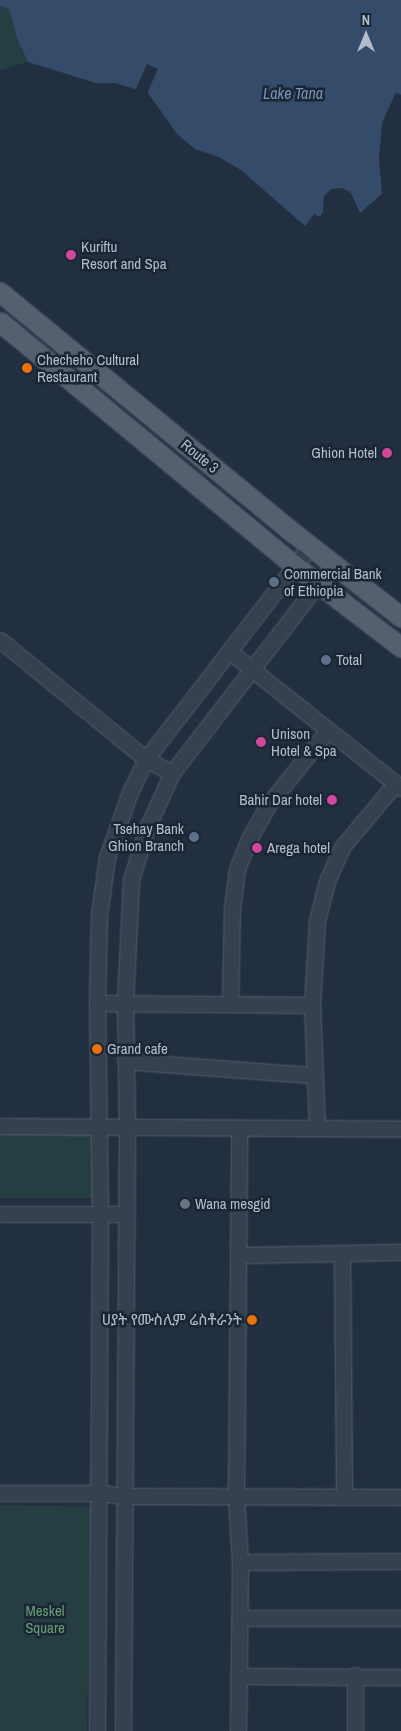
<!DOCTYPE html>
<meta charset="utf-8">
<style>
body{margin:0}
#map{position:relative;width:401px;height:1731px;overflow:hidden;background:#222f40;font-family:"Archivo Narrow","Noto Sans Ethiopic",sans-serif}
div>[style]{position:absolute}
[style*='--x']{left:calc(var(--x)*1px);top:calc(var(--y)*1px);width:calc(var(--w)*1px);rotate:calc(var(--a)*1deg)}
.green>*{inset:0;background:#243e41;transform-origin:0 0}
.water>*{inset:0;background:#344b69}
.pier>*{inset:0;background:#222f40;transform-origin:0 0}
.roads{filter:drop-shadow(0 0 1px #545f6e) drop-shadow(0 0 1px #545f6e)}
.minor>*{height:15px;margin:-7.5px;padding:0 7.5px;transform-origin:7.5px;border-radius:7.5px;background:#364150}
.major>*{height:19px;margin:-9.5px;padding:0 9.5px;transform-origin:9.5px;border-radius:9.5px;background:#546070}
.dots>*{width:14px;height:14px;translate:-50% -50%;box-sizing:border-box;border:2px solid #1b2635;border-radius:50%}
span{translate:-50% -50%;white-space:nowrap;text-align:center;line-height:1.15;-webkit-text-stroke:5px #1b2635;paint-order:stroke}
.poi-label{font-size:15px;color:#b2bccb}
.left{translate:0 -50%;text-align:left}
.right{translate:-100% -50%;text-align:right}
.street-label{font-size:15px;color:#b2bccb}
.park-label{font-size:15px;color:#679e72}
.water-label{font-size:16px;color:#7793b5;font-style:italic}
.north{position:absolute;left:341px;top:10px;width:50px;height:50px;-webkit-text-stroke:4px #1b2635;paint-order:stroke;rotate:0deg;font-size:14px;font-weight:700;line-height:20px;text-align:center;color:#b2bccb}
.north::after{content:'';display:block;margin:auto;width:18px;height:22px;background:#b2bccb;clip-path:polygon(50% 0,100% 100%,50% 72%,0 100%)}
</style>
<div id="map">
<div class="green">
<div style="clip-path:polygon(0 6px,9px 9px,18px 41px,28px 62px,0 70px)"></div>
<div style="left:97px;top:1133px;width:65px;height:97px;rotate:90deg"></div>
<div style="left:0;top:1505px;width:91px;height:226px;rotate:1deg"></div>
</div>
<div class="water">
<div style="clip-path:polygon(0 0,401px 0,401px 95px,396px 92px,382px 123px,379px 158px,382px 194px,360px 213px,351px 193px,342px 188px,331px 189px,324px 196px,323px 212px,320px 217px,314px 214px,305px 226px,241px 170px,219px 157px,195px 149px,177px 134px,148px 93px,115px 83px,96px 83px,28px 62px,18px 41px,9px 9px,0 6px)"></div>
</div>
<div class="pier">
<div style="left:147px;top:64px;width:12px;height:27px;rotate:24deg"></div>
</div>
<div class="roads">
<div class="minor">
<div style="--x:0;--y:640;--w:188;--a:39.2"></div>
<div style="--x:146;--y:759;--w:30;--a:28"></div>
<div style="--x:229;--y:651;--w:220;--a:38.5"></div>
<div style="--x:97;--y:1003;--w:215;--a:0.5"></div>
<div style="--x:230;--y:1004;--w:95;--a:-88.8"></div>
<div style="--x:232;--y:909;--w:40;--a:-82.9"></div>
<div style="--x:237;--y:869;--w:32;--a:-68"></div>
<div style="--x:249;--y:839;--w:38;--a:-61"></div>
<div style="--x:267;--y:806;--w:97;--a:-51.2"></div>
<div style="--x:125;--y:1061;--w:189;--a:4.3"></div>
<div style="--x:0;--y:1126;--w:401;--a:0.4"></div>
<div style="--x:317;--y:1128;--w:123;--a:-92.3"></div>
<div style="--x:312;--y:1005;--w:84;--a:-86.6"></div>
<div style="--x:317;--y:921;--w:41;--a:-76"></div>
<div style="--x:327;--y:881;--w:37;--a:-66"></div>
<div style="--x:342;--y:847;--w:82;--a:-49.9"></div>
<div style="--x:0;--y:1214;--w:125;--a:0"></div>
<div style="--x:342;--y:1253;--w:244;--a:89.5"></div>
<div style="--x:238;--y:1255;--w:163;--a:-1.1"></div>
<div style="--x:0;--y:1493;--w:100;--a:0"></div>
<div style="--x:100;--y:1493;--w:25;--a:7"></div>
<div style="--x:125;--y:1496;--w:276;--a:0.2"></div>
<div style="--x:240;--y:1562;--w:161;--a:-0.4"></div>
<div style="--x:240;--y:1618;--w:161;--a:0"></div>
<div style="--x:239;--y:1676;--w:162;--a:0.4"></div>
<div style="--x:97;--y:1731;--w:517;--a:-89.67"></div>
<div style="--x:100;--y:1214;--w:211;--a:-90.8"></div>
<div style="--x:97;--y:1003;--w:88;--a:-88.7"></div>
<div style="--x:99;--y:915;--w:59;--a:-82.1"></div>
<div style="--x:107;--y:857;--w:69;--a:-70.5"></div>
<div style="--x:130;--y:792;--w:37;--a:-64"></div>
<div style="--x:146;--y:759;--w:269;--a:-52.4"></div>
<div style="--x:123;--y:1731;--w:604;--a:-89.62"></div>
<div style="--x:127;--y:1127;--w:124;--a:-90.9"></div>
<div style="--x:125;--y:1003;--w:123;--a:-87.2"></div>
<div style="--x:131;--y:880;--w:54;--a:-72.9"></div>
<div style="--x:147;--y:828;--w:60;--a:-65.6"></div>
<div style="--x:172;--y:773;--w:264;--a:-52.4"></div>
<div style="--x:238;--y:1731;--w:169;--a:-89.3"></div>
<div style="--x:240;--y:1562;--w:66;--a:-93.5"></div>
<div style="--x:236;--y:1496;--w:368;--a:-89.5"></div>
<div style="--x:355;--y:1731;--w:56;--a:-90"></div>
</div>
<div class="major">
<div style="--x:0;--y:292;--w:377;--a:39.4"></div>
<div style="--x:291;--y:531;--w:140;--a:38"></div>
<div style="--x:0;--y:322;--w:381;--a:39.6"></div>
<div style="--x:294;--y:565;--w:135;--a:37.5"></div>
</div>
</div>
<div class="dots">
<div style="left:71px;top:255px;background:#d1479c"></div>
<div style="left:27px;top:368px;background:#e8710a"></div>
<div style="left:387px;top:453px;background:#d1479c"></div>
<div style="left:274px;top:582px;background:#5c6f8a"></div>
<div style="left:326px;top:660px;background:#5c6f8a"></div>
<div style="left:261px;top:742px;background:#d1479c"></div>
<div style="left:332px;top:800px;background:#d1479c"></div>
<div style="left:194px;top:837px;background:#5c6f8a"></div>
<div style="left:257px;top:848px;background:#d1479c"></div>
<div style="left:97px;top:1049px;background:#e8710a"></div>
<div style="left:185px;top:1204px;background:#6b7280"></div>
<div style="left:252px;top:1320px;background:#e8710a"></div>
</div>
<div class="poi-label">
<span class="left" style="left:81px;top:255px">Kuriftu<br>Resort and Spa</span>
<span class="left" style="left:37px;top:368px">Checheho Cultural<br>Restaurant</span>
<span class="right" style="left:377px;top:453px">Ghion Hotel</span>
<span class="left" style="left:284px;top:582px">Commercial Bank<br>of Ethiopia</span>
<span class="left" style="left:336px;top:660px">Total</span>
<span class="left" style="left:271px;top:742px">Unison<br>Hotel &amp; Spa</span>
<span class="right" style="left:322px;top:800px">Bahir Dar hotel</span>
<span class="right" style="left:184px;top:837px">Tsehay Bank<br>Ghion Branch</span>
<span class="left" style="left:267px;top:848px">Arega hotel</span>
<span class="left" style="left:107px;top:1049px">Grand cafe</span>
<span class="left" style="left:195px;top:1204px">Wana mesgid</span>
<span class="right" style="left:242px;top:1320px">ሀያት የሙስሊም ሬስቶራንት</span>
</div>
<div class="street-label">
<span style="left:200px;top:456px;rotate:39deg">Route 3</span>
</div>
<div class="park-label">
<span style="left:45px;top:1619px">Meskel<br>Square</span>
</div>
<div class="water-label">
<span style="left:293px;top:93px">Lake Tana</span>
</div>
<div class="north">N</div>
</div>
